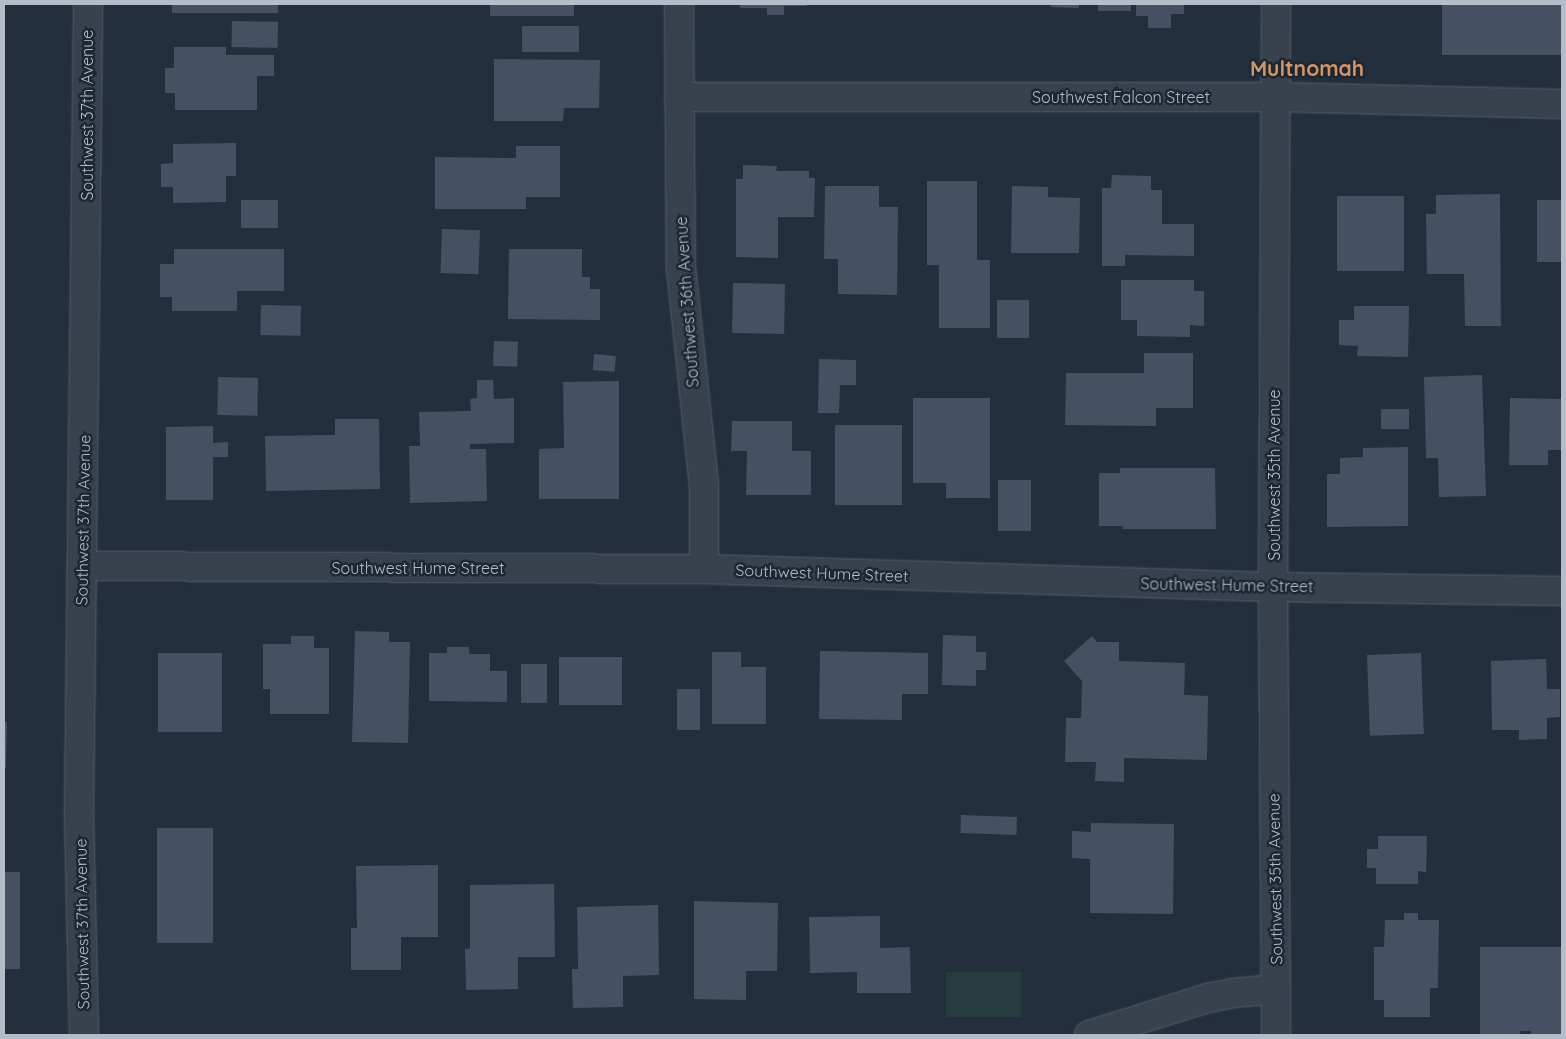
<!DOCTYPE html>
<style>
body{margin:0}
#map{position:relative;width:1566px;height:1039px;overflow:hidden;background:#242f3e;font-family:Quicksand,sans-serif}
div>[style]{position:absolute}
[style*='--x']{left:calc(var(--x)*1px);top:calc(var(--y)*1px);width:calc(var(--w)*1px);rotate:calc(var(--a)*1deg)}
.green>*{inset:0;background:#263c3f;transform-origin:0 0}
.building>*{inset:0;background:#455162;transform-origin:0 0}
.roads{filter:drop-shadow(0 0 1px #565f6c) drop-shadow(0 0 1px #565f6c)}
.minor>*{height:28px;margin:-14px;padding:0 14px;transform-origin:14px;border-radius:14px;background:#38414e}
span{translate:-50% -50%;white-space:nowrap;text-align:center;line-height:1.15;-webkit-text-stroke:5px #1d2633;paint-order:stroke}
.street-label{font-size:16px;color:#b4bcc9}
.district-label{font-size:21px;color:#d59563;font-weight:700}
.frame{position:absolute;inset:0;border:5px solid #b4bcc9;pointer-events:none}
</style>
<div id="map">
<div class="green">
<div style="left:946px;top:972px;width:75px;height:45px"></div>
</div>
<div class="building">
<div style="left:172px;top:4px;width:106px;height:9px"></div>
<div style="left:490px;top:4px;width:84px;height:12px"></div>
<div style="clip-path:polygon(740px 4px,807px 4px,807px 6px,784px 6px,784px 15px,767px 15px,767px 8px,740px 8px)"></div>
<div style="clip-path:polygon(1051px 4px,1079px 4px,1079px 8px,1051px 7px)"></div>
<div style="left:1098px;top:4px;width:33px;height:7px"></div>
<div style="clip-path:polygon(1136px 4px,1184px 4px,1184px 14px,1171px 14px,1171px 28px,1148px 28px,1148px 16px,1136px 16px)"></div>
<div style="left:1442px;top:4px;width:120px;height:51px"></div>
<div style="left:232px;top:21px;width:46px;height:26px;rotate:1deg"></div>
<div style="left:522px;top:26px;width:57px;height:26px"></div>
<div style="clip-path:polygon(174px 47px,226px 47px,226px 55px,274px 55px,274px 76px,257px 76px,257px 110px,175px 110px,175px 93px,165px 93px,165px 68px,174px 68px)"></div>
<div style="clip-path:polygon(494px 59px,600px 60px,599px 108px,564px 108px,563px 121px,494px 121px)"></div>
<div style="clip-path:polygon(236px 143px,236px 176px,226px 176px,226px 202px,173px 203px,173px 187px,161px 187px,161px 164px,173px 163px,173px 144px)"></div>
<div style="clip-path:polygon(516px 146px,560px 146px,560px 197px,526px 197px,526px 209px,435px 209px,435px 157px,516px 158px)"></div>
<div style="clip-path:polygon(743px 165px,777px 166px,776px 171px,809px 171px,809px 178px,815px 178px,814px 217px,778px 217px,778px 258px,736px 257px,736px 179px,743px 179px)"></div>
<div style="clip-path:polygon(1112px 175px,1151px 176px,1151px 190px,1162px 190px,1162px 224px,1194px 224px,1194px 256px,1125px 255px,1125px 266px,1102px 266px,1102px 188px,1111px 188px)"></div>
<div style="clip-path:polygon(927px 181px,977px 181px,977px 260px,990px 260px,990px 328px,939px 328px,939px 265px,927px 265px)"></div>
<div style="clip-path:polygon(825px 186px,879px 186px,879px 207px,898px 207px,897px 295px,838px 294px,838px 259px,824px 259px)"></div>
<div style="clip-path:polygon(1012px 186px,1048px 187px,1048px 197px,1080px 198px,1079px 253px,1011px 253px)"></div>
<div style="clip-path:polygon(1500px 194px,1501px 326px,1465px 326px,1464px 274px,1427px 274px,1426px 214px,1436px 214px,1436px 195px)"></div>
<div style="left:1337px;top:196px;width:67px;height:75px"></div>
<div style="left:241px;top:200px;width:37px;height:28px"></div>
<div style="left:1562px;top:200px;width:62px;height:25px;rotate:90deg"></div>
<div style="left:442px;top:229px;width:38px;height:44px;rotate:2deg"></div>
<div style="clip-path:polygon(174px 249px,284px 249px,284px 291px,237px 291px,237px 311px,172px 311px,172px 297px,160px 297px,160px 264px,174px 264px)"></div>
<div style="clip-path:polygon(509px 249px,582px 249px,582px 277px,590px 277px,590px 289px,600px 289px,600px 320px,508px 319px)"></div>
<div style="clip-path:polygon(1121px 280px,1194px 280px,1194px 291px,1204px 291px,1204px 326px,1190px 325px,1190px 337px,1137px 336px,1137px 320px,1121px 320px)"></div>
<div style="left:733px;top:283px;width:52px;height:50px;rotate:1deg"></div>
<div style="left:1029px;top:300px;width:38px;height:32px;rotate:90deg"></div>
<div style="left:261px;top:305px;width:40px;height:30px;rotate:1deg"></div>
<div style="clip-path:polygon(1354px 306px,1409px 306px,1408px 357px,1357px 356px,1358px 346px,1339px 345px,1339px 320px,1354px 320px)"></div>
<div style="left:494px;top:341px;width:24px;height:25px;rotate:2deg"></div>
<div style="clip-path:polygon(1144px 353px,1193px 353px,1193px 408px,1156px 408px,1156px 426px,1065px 425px,1066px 373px,1144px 373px)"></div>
<div style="left:594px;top:354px;width:22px;height:16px;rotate:5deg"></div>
<div style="clip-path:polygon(819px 359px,856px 360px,856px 385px,840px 385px,839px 413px,818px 413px)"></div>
<div style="clip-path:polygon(1482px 375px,1486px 496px,1439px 497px,1438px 458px,1426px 458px,1424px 377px)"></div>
<div style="left:218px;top:377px;width:40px;height:38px;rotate:1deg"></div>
<div style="clip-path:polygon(477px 380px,493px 380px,494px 399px,514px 398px,514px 443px,470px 444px,470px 449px,486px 449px,487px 501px,410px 503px,409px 446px,420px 446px,419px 412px,471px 411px,470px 399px,477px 398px)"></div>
<div style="clip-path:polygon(619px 381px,619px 499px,539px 499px,539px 449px,564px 448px,563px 382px)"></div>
<div style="clip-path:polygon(913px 398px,990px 398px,990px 498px,946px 498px,946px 483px,913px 483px)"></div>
<div style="clip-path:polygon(1510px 398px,1562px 399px,1562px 450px,1548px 450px,1548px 465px,1509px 465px)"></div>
<div style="left:1381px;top:409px;width:28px;height:20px"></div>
<div style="clip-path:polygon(335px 419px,379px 419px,380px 489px,266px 491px,265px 436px,335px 435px)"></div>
<div style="clip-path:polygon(732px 421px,792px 421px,792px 451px,811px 451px,811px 495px,746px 495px,747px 451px,731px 451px)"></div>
<div style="left:835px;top:425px;width:67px;height:80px"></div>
<div style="clip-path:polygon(213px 426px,213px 443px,228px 442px,228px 457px,213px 457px,213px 500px,166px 500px,166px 427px)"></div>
<div style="clip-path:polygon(1408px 447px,1408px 526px,1327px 527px,1327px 474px,1340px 474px,1340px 458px,1363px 457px,1363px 448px)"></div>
<div style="clip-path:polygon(1120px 468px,1215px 468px,1216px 529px,1122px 529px,1123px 526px,1099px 526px,1099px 473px,1120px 473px)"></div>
<div style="left:998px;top:480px;width:33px;height:51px"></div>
<div style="clip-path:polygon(355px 631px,389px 632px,389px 642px,410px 642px,408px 743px,352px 742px)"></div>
<div style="clip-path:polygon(943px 635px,976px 636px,976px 652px,986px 652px,986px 670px,976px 670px,976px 686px,942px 685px)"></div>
<div style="clip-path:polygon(291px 636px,314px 636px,314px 648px,329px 648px,329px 714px,270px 714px,270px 689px,263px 689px,263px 644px,291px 644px)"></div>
<div style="clip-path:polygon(1092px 636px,1097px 642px,1119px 642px,1119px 661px,1185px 663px,1184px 695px,1208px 696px,1207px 760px,1124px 758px,1124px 782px,1095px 781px,1096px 762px,1065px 762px,1066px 718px,1081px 718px,1082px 681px,1064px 661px)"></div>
<div style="clip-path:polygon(447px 647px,469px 647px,469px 654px,490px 654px,490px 671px,507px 671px,507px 702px,429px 701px,429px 653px,447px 653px)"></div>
<div style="clip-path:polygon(820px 651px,928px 653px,928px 694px,902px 694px,902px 720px,819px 719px)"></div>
<div style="clip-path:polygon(712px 652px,741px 652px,741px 667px,766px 667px,766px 724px,712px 724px)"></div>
<div style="left:158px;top:653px;width:64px;height:79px"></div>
<div style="left:1421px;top:653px;width:81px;height:54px;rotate:88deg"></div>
<div style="left:559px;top:657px;width:63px;height:48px"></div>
<div style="clip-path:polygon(1546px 659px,1547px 689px,1560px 689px,1560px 717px,1547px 718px,1547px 739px,1519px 740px,1519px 730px,1492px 730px,1491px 661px)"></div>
<div style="left:521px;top:664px;width:26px;height:39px"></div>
<div style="left:677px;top:689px;width:23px;height:41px"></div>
<div style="clip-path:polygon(4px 722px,7px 722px,6px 768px,4px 768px)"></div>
<div style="left:961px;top:815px;width:56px;height:18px;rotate:2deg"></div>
<div style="clip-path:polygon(1091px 823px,1174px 824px,1173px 914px,1090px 913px,1090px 859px,1072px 858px,1072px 831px,1091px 832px)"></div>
<div style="left:213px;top:828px;width:115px;height:56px;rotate:90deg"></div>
<div style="clip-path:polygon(1378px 836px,1427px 836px,1426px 872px,1418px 871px,1418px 884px,1376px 884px,1376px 868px,1367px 868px,1367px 849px,1378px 849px)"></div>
<div style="clip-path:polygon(438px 865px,438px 937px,401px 937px,401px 970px,351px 970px,351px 928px,357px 928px,356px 866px)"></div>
<div style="left:4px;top:872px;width:16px;height:97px"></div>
<div style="clip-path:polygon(554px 884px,555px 957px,518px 957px,518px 989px,466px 990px,465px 949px,470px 949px,470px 885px)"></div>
<div style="clip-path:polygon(694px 901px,778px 903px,777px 971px,746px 971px,746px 1000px,694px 999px)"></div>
<div style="clip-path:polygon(658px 905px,659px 975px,623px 976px,623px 1007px,573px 1008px,572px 969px,578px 969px,577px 907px)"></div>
<div style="clip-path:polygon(1404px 913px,1418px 913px,1418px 920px,1439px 920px,1438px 988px,1430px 988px,1430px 1017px,1384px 1017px,1384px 1000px,1374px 1000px,1374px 947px,1384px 947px,1385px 920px,1404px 920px)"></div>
<div style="clip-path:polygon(880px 916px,880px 948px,910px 947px,911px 993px,857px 993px,857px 972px,810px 973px,809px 917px)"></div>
<div style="clip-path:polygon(1480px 947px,1562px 947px,1562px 1035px,1531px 1035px,1531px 1031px,1520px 1031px,1520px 1035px,1480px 1035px)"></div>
</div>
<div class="roads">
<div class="minor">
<div style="--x:679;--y:4;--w:263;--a:89.6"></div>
<div style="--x:681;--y:267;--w:220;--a:84"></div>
<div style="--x:704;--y:486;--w:83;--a:90"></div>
<div style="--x:1276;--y:4;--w:583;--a:90.29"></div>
<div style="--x:1273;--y:587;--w:448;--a:89.6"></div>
<div style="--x:679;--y:97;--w:597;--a:0"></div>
<div style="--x:1276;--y:97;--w:286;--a:1.4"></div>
<div style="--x:82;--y:566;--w:622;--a:0.28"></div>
<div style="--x:704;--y:569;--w:569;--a:1.81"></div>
<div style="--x:1273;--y:587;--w:289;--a:0.8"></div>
<div style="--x:84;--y:1035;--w:220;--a:-91.3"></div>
<div style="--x:79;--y:815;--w:811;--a:-89.36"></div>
<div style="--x:1089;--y:1035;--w:125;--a:-17.3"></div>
<div style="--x:1208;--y:998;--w:25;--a:-11"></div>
<div style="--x:1233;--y:993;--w:43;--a:-5.3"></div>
</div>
</div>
<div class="street-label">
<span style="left:1121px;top:97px">Southwest Falcon Street</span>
<span style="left:87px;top:115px;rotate:-90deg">Southwest 37th Avenue</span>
<span style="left:687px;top:302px;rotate:-94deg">Southwest 36th Avenue</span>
<span style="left:1274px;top:475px;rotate:-90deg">Southwest 35th Avenue</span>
<span style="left:83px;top:520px;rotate:-89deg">Southwest 37th Avenue</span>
<span style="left:418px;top:568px">Southwest Hume Street</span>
<span style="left:822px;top:573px;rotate:2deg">Southwest Hume Street</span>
<span style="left:1227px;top:585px;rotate:1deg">Southwest Hume Street</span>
<span style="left:1275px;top:879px;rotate:-91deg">Southwest 35th Avenue</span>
<span style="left:82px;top:924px;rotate:-91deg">Southwest 37th Avenue</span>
</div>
<div class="district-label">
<span style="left:1307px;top:68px">Multnomah</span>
</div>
<div class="frame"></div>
</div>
